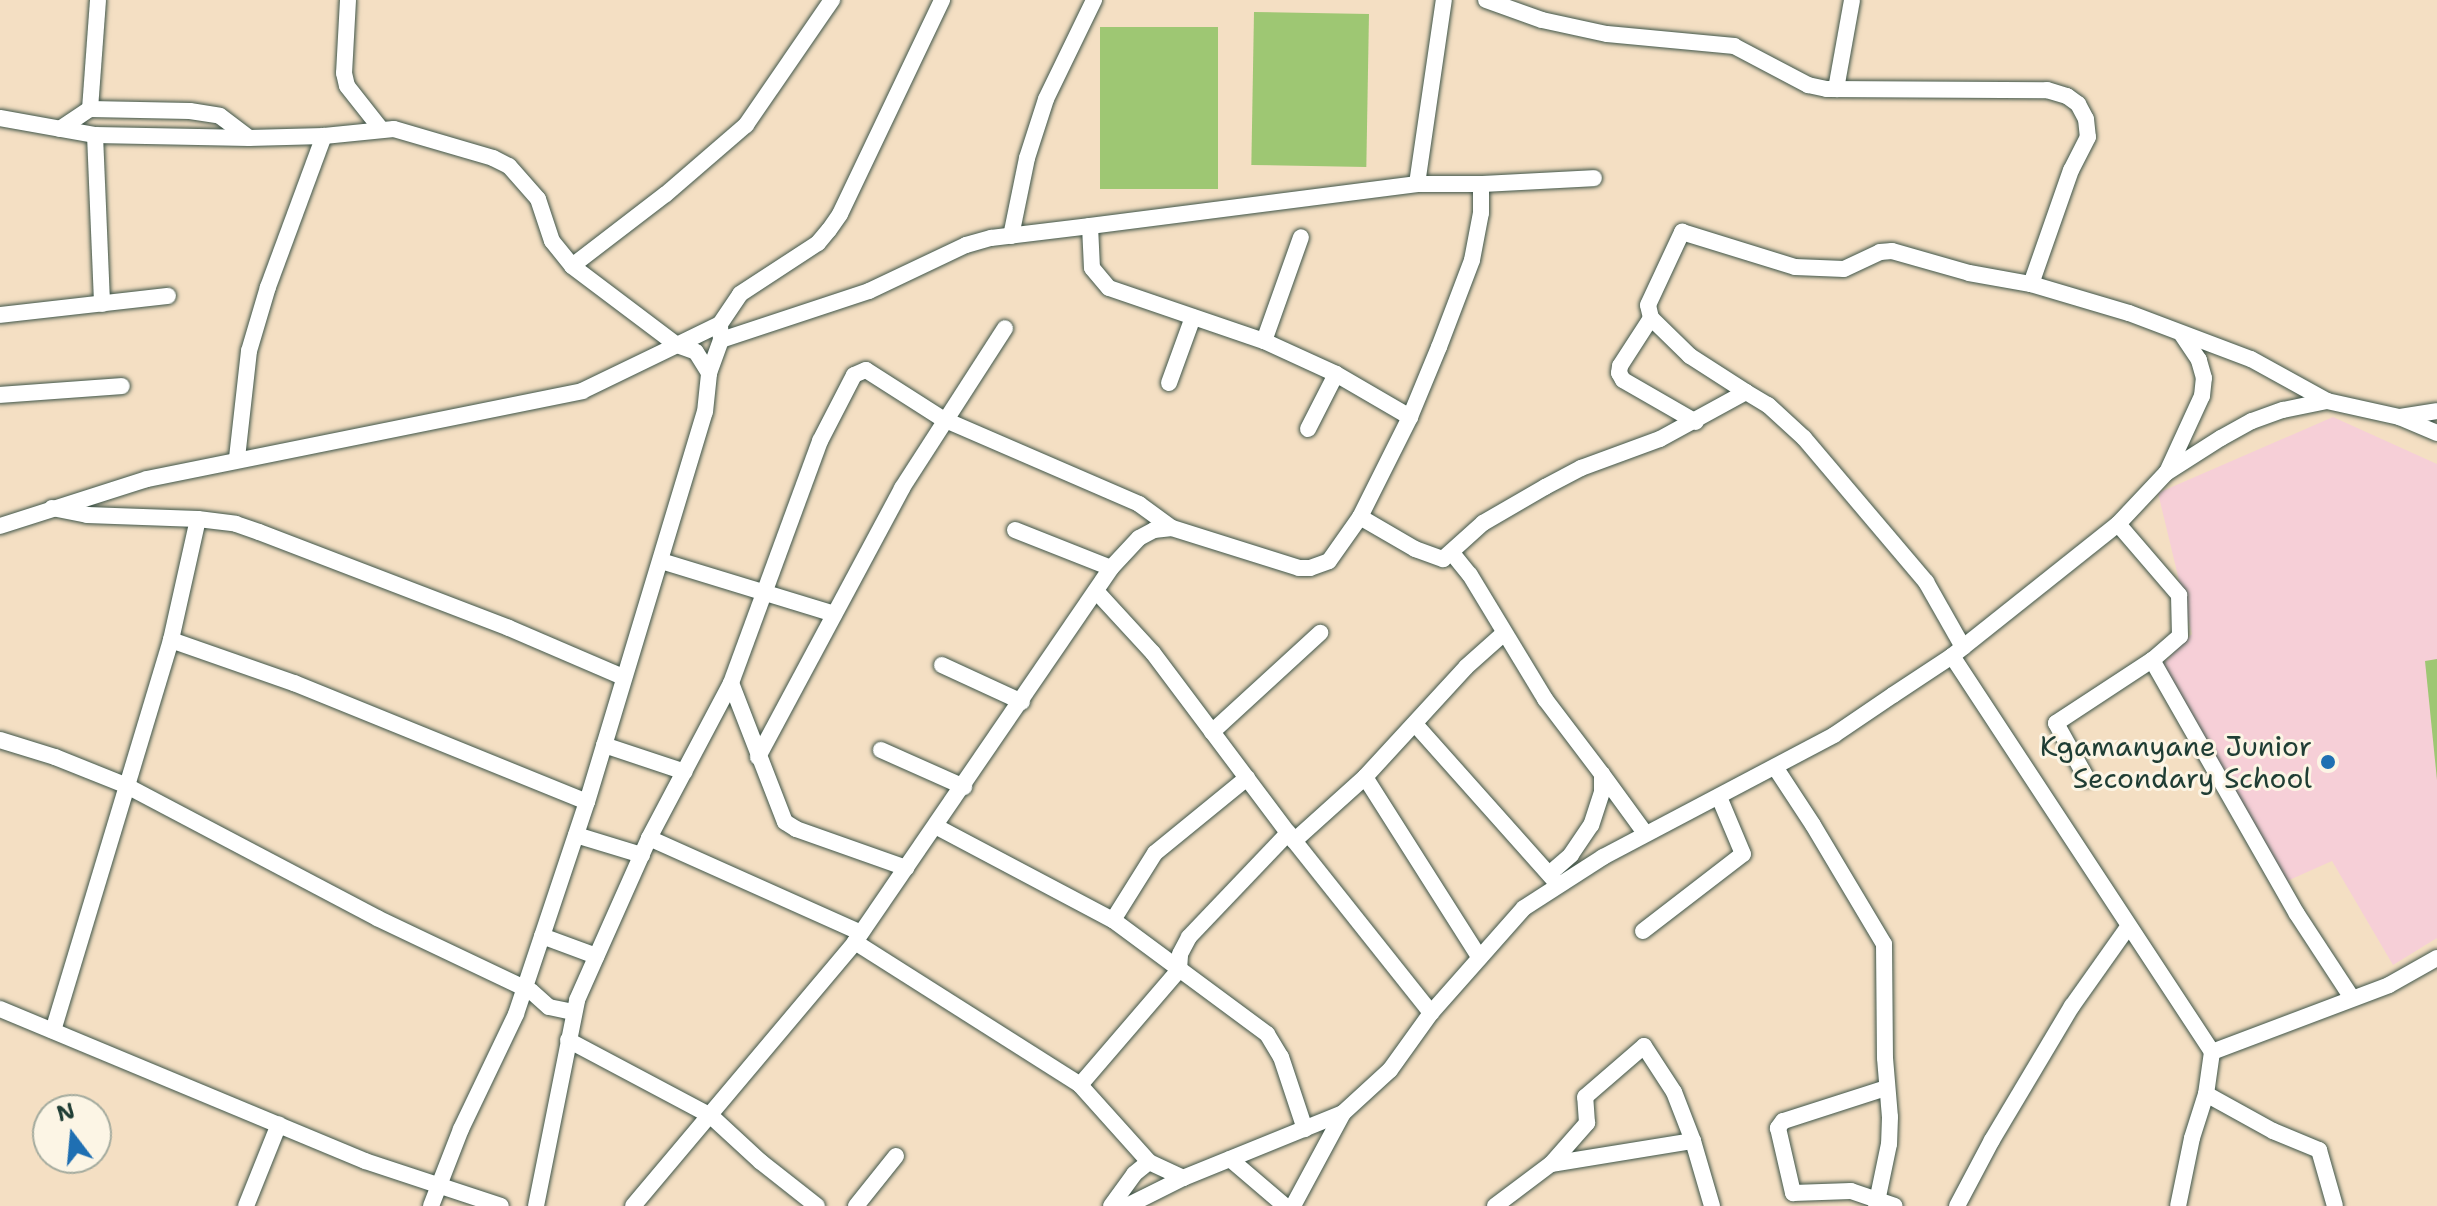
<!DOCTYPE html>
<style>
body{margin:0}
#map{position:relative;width:2437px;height:1206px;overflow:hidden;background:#f4dfc3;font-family:"Shantell Sans",sans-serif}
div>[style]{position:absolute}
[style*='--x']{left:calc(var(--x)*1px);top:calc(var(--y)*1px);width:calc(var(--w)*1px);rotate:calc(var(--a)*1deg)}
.built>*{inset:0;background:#f6cfd7}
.green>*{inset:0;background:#9ec773;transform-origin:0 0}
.roads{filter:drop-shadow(0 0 2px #3f5549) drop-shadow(0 0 2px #3f5549)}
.minor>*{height:16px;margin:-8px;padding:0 8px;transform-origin:8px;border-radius:8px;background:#fff}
.dots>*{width:22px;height:22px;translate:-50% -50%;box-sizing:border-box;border:4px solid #fcf5e5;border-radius:50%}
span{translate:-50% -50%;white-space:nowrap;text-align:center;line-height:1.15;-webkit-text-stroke:6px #fcf5e5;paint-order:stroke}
.poi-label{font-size:28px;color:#1f3d34}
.right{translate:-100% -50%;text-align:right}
.north{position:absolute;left:32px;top:1094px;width:80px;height:80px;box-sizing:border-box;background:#fcf5e5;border:2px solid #a4ab9e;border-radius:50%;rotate:344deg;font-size:22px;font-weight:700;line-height:32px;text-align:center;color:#1f3d34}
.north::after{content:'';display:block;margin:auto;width:28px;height:36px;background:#1f6fb2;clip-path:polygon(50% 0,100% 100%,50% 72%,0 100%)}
</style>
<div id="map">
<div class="built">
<div style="clip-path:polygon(2333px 417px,2437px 464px,2437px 938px,2393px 965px,2332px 861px,2287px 881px,2163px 664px,2192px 634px,2158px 493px)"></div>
</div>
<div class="green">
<div style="left:1254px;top:12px;width:115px;height:153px;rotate:1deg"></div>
<div style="left:1100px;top:27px;width:118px;height:162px"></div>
<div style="clip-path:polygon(2437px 659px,2437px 780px,2425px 661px)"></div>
</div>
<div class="roads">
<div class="minor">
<div style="--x:348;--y:0;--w:73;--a:93.1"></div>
<div style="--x:344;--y:73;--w:13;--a:77"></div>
<div style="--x:347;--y:86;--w:55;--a:51.7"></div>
<div style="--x:1486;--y:0;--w:59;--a:19.7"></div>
<div style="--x:1542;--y:20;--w:66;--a:12.2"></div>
<div style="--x:1607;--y:34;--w:128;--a:5.4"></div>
<div style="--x:1734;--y:46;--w:84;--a:27.8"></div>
<div style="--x:1808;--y:85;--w:19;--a:12"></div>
<div style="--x:1827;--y:89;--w:220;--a:0.3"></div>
<div style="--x:2047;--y:90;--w:21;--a:17"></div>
<div style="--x:2067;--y:96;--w:14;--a:36"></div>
<div style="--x:2078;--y:104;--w:17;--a:62"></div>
<div style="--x:2086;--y:119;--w:18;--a:84"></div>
<div style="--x:2088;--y:137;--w:37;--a:117"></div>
<div style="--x:2071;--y:170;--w:121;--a:109.3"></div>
<div style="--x:2031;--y:284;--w:102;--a:16.5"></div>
<div style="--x:2129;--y:313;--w:130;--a:20.7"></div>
<div style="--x:2251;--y:359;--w:87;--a:28.9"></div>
<div style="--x:1836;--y:89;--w:90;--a:-79.8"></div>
<div style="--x:90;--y:109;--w:109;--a:-85.8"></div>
<div style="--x:0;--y:118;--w:97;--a:10.1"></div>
<div style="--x:95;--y:135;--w:154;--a:1.1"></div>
<div style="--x:249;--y:138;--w:75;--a:-1.5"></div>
<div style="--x:324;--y:136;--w:70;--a:-5.7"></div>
<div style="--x:394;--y:129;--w:103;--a:16.3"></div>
<div style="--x:493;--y:158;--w:18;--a:27"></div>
<div style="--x:509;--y:166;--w:44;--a:48.7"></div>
<div style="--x:538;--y:199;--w:44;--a:71.6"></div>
<div style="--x:552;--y:241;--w:32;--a:51"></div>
<div style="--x:572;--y:266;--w:131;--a:37"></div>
<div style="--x:677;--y:345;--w:48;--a:-26"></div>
<div style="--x:720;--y:324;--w:36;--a:-56"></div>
<div style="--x:740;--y:294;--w:93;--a:-33.2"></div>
<div style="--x:818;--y:243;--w:17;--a:-50"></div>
<div style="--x:829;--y:230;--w:19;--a:-55"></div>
<div style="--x:840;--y:214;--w:237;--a:-64.5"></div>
<div style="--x:60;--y:129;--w:36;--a:-34"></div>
<div style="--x:90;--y:109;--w:100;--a:1.1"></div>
<div style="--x:190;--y:111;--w:30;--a:9"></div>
<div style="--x:220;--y:116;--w:36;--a:37"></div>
<div style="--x:95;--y:135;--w:169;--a:87.6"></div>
<div style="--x:1481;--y:184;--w:113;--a:-3"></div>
<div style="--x:1090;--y:226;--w:330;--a:-7.3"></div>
<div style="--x:1011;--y:236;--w:80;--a:-78.4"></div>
<div style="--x:1027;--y:158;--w:62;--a:-72.1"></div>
<div style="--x:1046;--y:99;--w:110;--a:-64.1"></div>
<div style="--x:572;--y:266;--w:118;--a:-37.5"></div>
<div style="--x:666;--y:194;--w:106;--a:-40.8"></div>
<div style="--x:746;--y:125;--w:152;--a:-55.5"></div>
<div style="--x:0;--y:315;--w:169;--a:-6.5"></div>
<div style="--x:1651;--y:318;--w:57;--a:122.9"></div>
<div style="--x:1620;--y:366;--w:7;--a:98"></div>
<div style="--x:1619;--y:373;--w:8;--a:60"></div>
<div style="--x:1623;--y:380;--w:84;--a:29.9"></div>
<div style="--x:721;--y:340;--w:156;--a:-18.3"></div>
<div style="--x:869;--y:291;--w:107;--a:-25.4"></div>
<div style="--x:966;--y:245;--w:26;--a:-16"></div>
<div style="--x:991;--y:238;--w:100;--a:-6.9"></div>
<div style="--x:1090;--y:226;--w:42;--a:87.3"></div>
<div style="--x:1092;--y:268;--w:26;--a:50"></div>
<div style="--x:1109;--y:288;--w:164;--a:18.9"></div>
<div style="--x:1264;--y:341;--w:79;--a:24.6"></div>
<div style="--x:1336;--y:374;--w:86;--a:30.2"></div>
<div style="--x:1264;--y:341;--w:110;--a:-70.4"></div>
<div style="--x:1169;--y:383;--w:70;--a:-70"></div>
<div style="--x:1746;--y:392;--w:67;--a:-147.3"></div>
<div style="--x:1690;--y:356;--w:54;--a:-135.7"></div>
<div style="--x:1651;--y:318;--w:13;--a:-103"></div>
<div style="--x:1648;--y:305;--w:81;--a:-65"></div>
<div style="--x:1682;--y:232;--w:118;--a:17.2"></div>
<div style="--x:1795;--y:267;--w:49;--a:2.3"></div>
<div style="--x:1844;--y:269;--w:40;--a:-25"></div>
<div style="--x:1880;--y:252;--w:12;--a:-5"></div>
<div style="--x:1892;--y:251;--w:80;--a:15.9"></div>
<div style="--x:1969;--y:273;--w:63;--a:10.1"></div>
<div style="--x:0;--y:395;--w:122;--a:-4.2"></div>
<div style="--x:2400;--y:417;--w:37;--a:-9"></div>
<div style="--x:1308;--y:429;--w:62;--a:-63"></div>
<div style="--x:237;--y:458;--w:108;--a:-83.6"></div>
<div style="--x:249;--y:351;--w:67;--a:-73.5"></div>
<div style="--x:268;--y:287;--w:161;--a:-69.7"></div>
<div style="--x:2167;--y:472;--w:84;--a:-65.3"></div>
<div style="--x:2202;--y:396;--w:18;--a:-84"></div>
<div style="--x:2204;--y:378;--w:19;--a:-106"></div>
<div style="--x:2199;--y:360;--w:30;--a:-124"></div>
<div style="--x:52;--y:508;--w:36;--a:11"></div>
<div style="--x:87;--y:515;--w:111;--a:2.1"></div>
<div style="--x:198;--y:519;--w:124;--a:102.6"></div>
<div style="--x:171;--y:640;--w:408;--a:106.8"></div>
<div style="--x:1360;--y:517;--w:64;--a:30.2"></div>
<div style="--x:1415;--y:549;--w:30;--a:20"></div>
<div style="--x:1443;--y:559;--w:54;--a:-42"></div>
<div style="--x:1483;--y:523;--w:72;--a:-30.1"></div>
<div style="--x:1545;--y:487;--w:41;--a:-27.8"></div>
<div style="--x:1581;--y:468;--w:84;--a:-20.2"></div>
<div style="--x:1660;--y:439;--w:98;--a:-28.7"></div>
<div style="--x:1746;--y:392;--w:26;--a:31"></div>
<div style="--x:1768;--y:405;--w:49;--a:42.5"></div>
<div style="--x:1804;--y:438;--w:189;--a:49.7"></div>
<div style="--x:1926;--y:582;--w:75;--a:60.4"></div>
<div style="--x:198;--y:519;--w:38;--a:7"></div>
<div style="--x:236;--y:524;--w:24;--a:19"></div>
<div style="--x:259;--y:532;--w:268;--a:21"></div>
<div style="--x:509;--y:628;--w:124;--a:23.3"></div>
<div style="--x:2118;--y:524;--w:94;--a:49.3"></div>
<div style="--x:2179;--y:595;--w:41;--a:88.6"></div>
<div style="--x:2180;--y:636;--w:37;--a:139"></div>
<div style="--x:2152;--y:660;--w:292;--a:60.3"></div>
<div style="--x:2297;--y:914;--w:100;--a:56.8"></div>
<div style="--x:0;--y:526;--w:154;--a:-17.7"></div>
<div style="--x:147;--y:479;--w:444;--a:-11.4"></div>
<div style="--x:582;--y:391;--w:106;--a:-25.8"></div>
<div style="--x:677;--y:345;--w:20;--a:20"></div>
<div style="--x:696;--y:352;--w:25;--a:58"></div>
<div style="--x:1015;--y:530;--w:103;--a:21.6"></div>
<div style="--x:1452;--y:553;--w:28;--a:51"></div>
<div style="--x:1470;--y:575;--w:145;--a:58.8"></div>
<div style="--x:1545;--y:699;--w:94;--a:52.8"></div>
<div style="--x:1602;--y:774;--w:18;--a:90"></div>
<div style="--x:1602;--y:792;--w:35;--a:108"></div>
<div style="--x:1591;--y:825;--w:36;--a:124"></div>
<div style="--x:1571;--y:855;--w:28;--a:139"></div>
<div style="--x:661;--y:561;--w:181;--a:17"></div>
<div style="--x:1096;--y:591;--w:84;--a:47.4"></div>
<div style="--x:1153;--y:653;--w:225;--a:53.1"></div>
<div style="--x:1288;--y:833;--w:230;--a:51.5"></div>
<div style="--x:171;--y:640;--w:130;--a:19.3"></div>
<div style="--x:294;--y:683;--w:316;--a:22.1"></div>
<div style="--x:1952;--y:656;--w:474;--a:56.7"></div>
<div style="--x:2212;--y:1052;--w:42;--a:98.1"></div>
<div style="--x:2206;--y:1094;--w:46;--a:107.7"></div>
<div style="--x:2192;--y:1138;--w:69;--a:101.6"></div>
<div style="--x:942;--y:665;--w:88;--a:24.8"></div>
<div style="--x:731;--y:683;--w:149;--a:68.8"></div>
<div style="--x:785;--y:822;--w:13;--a:32"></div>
<div style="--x:796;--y:829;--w:117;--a:19.5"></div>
<div style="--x:1415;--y:724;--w:210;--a:48.3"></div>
<div style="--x:1212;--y:732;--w:147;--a:-42.5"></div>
<div style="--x:0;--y:740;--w:58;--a:17.2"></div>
<div style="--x:55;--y:757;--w:75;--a:21.8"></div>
<div style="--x:125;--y:785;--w:285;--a:27.8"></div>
<div style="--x:377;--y:918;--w:170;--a:25.4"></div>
<div style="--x:531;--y:991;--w:24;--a:42"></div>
<div style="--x:549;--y:1007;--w:25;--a:12"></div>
<div style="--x:604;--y:745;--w:85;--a:18.4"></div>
<div style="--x:881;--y:750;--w:91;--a:24"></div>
<div style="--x:758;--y:757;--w:305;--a:-61.8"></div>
<div style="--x:902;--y:488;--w:190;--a:-57.2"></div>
<div style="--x:1775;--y:767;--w:69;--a:56.8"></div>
<div style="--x:1813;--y:825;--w:139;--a:59.2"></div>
<div style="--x:1884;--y:944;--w:114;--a:89.5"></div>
<div style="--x:1885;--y:1058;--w:59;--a:85.2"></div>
<div style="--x:1890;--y:1117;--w:27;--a:92"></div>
<div style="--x:1889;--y:1144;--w:63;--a:101.8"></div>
<div style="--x:1602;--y:774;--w:73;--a:53.9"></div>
<div style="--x:1365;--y:777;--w:214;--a:57.6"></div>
<div style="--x:2087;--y:779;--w:64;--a:-119"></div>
<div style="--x:2056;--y:723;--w:115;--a:-33.3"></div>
<div style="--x:937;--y:827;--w:199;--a:27.9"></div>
<div style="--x:1113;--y:920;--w:192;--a:36.5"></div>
<div style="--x:1267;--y:1034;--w:27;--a:59"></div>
<div style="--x:1281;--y:1057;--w:76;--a:71.6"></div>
<div style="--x:576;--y:835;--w:69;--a:16.9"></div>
<div style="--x:649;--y:838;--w:232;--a:24.1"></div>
<div style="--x:1294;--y:841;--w:96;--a:-42"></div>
<div style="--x:1365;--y:777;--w:149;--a:-47.4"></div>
<div style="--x:1466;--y:667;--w:50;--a:-41.7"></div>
<div style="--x:1113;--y:920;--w:79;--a:-57.9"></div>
<div style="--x:1155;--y:853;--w:119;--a:-39.2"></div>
<div style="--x:1643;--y:931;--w:126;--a:-37.6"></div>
<div style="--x:1743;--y:854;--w:62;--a:-112.8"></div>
<div style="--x:542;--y:936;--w:58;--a:20.3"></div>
<div style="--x:855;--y:942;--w:267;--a:32.4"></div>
<div style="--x:1080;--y:1085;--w:103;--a:48.1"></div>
<div style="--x:1149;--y:1162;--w:38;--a:25"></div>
<div style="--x:0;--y:1009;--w:395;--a:22.6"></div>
<div style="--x:365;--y:1161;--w:143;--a:18.3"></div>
<div style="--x:568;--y:1040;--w:162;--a:28"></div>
<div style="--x:711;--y:1116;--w:68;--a:42.6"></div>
<div style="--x:761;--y:1162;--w:71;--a:38.2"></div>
<div style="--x:2212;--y:1052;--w:189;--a:-20.7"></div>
<div style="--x:2389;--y:985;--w:55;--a:-29.4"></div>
<div style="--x:1080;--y:1085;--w:152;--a:-49.3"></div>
<div style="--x:1179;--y:970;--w:16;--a:-86"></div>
<div style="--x:1180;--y:954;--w:19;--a:-62"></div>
<div style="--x:1189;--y:937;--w:144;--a:-46.4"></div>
<div style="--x:1886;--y:1088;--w:108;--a:162.2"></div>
<div style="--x:1783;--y:1121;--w:9;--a:126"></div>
<div style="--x:1778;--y:1128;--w:67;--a:77"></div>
<div style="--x:1793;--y:1193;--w:58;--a:-2"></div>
<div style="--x:1851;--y:1191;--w:46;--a:18.8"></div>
<div style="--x:2206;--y:1094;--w:77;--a:28.9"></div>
<div style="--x:2273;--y:1131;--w:50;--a:22.4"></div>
<div style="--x:2319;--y:1150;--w:58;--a:74.1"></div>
<div style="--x:1230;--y:1159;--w:72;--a:40.5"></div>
<div style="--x:1551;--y:1164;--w:55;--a:-48.7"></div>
<div style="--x:1587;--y:1123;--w:26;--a:-94"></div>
<div style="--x:1585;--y:1097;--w:78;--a:-40.8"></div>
<div style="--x:1644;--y:1046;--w:55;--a:56.9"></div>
<div style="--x:1674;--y:1092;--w:53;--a:68.8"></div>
<div style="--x:246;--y:1206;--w:88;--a:-68.1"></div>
<div style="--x:431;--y:1206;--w:83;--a:-68.7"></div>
<div style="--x:461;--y:1129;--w:127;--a:-64.4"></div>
<div style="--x:516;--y:1014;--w:224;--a:-71.5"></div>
<div style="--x:587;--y:802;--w:407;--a:-73.2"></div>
<div style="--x:705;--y:412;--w:39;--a:-84"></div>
<div style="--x:709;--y:373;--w:35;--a:-70"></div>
<div style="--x:721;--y:340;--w:16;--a:-94"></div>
<div style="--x:536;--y:1206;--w:210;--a:-78.7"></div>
<div style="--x:577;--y:1000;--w:177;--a:-66"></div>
<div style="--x:649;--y:838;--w:175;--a:-62.1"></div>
<div style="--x:731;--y:683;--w:258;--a:-69.8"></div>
<div style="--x:820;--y:441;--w:74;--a:-62.7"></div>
<div style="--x:854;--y:375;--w:13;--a:-23"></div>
<div style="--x:866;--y:370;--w:91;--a:32.5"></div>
<div style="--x:943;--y:419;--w:214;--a:23.4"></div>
<div style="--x:1139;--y:504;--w:41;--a:36"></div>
<div style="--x:633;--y:1206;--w:345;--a:-49.9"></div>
<div style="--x:855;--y:942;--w:453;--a:-55.6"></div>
<div style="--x:1111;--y:568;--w:41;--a:-47"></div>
<div style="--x:1139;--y:538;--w:17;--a:-28"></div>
<div style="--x:1154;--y:530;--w:18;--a:-6"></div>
<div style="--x:1172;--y:528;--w:133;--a:17.5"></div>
<div style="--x:1299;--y:568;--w:11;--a:0"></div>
<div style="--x:1310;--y:568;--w:20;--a:-20"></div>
<div style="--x:1329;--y:561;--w:54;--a:-54.8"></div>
<div style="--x:1360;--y:517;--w:112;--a:-63.4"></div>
<div style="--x:1410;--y:417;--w:76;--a:-67.5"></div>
<div style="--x:1439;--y:347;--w:93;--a:-69.2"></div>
<div style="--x:1472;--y:260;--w:48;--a:-79.2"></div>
<div style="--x:1481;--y:213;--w:29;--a:-90"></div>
<div style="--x:1481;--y:184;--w:64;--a:180"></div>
<div style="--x:1417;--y:184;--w:186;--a:-81.7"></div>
<div style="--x:856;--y:1206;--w:64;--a:-51.3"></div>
<div style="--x:1111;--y:1206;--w:39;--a:-54"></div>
<div style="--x:1134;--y:1174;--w:19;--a:-39"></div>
<div style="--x:1127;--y:1206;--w:63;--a:-26.6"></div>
<div style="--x:1183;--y:1178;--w:173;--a:-22.1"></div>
<div style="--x:1343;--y:1113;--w:64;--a:-42.5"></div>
<div style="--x:1390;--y:1070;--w:70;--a:-54.3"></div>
<div style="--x:1431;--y:1013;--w:140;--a:-48.5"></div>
<div style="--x:1524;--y:908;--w:94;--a:-32.8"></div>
<div style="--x:1603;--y:857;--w:261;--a:-27.8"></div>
<div style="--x:1834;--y:735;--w:71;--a:-34.1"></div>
<div style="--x:1893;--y:695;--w:71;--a:-33.5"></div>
<div style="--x:1952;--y:656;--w:212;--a:-38.5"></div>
<div style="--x:2118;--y:524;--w:70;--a:-46.7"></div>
<div style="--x:2166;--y:473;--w:65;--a:-32.5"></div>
<div style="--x:2221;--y:438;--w:35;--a:-29"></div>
<div style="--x:2252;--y:421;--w:33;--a:-20"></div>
<div style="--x:2283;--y:410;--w:45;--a:-11.6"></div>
<div style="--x:2327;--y:401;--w:74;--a:12.5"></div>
<div style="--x:2399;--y:417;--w:41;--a:22.8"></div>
<div style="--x:1293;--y:1206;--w:106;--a:-61.7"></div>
<div style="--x:1495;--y:1206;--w:70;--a:-36.9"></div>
<div style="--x:1551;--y:1164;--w:144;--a:-9.2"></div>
<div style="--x:1693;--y:1141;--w:68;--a:73.7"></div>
<div style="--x:1957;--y:1206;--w:75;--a:-62.1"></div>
<div style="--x:1992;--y:1140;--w:156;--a:-59.2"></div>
<div style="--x:2072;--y:1006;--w:97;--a:-54.7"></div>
</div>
</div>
<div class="dots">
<div style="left:2328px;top:762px;background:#1f6fb2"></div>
</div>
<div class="poi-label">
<span class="right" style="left:2312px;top:762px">Kgamanyane Junior<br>Secondary School</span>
</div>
<div class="north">N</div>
</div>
